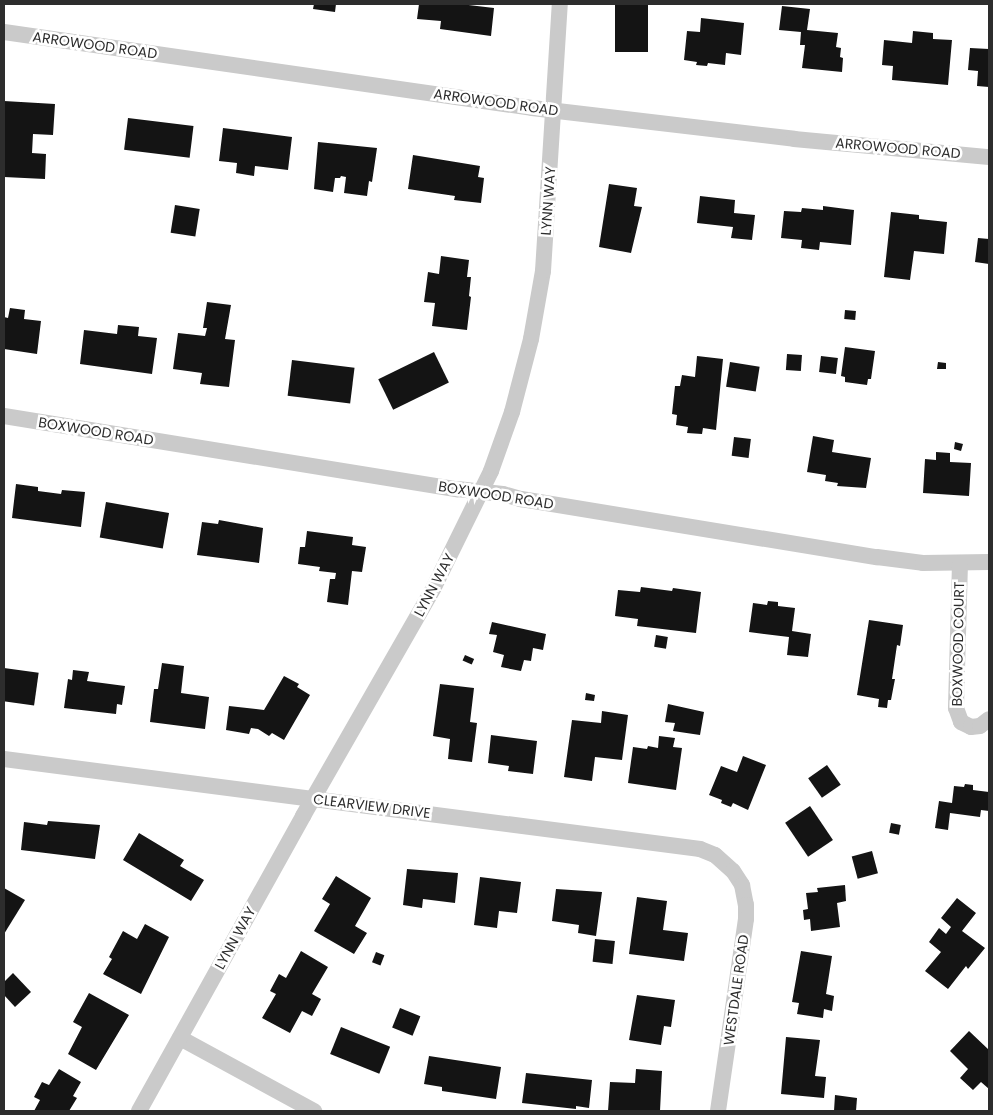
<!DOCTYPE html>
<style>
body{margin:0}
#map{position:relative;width:993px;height:1115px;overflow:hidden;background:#fff;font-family:Poppins,sans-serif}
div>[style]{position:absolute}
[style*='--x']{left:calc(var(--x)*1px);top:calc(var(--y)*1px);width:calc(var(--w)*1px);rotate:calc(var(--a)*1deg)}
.building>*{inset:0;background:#141414;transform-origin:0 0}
.street>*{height:16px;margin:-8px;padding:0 8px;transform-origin:8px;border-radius:8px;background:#cacaca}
span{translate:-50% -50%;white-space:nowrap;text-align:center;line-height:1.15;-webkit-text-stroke:5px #fff;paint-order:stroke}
.street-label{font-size:14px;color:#2d2d2d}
.frame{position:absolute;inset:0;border:5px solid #2d2d2d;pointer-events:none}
</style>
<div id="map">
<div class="building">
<div style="clip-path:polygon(314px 4px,336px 4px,335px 12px,313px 9px)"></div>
<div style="clip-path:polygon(419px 4px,460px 4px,494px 8px,491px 36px,440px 29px,441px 21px,417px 19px)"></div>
<div style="left:615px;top:4px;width:33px;height:48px"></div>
<div style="clip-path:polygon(782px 6px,810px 9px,807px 30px,838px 33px,836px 47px,841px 48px,840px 57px,843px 58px,842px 72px,802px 68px,805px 45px,800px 45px,801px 32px,779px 30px)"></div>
<div style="clip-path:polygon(701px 18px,744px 23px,741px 55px,726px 53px,725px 65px,708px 63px,707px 66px,696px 65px,697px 62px,684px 60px,687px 31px,700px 32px)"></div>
<div style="clip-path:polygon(913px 31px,933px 33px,933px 39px,952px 40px,948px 85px,892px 80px,893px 66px,882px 65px,884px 40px,912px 43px)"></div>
<div style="clip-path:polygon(970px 48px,989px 49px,989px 87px,977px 86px,978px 71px,968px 70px)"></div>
<div style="clip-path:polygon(4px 101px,55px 104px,53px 135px,33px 134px,32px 153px,46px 154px,45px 179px,4px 177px)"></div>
<div style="left:128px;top:118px;width:66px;height:32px;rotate:7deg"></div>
<div style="clip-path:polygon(223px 128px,292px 137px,288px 170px,255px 166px,254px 176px,236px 173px,237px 163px,219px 161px)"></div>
<div style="clip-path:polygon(318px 142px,377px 148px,372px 182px,369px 181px,367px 196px,344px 193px,346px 177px,341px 176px,340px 178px,335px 178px,333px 192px,314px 189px)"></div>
<div style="clip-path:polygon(413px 155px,480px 166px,478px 177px,484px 178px,481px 203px,454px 200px,455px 196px,408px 189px)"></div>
<div style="clip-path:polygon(609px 184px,637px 188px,634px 206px,642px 207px,631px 253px,599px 247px)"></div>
<div style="clip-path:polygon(700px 196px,735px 200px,734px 213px,755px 215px,752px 240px,731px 238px,733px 227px,697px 223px)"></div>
<div style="left:175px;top:205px;width:25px;height:28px;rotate:9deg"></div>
<div style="clip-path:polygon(823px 206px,854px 210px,851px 245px,820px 242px,819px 250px,801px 248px,802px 240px,781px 238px,784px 211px,801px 212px,802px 208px,823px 210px)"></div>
<div style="clip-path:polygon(891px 212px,919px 215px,919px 219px,947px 222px,944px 254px,914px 251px,910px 280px,884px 277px)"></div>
<div style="clip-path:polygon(978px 238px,989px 239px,989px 264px,975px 262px)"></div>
<div style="clip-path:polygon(441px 256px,469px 260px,467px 277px,471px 277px,469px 296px,471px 297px,467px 330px,432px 326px,435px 303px,424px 302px,428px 272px,439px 274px)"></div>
<div style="clip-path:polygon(207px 302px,231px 305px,225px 339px,235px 340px,229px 387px,200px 384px,202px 373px,173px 369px,178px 333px,205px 336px,207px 328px,203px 328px)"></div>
<div style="clip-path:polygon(10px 308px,25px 310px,24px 319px,41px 321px,37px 354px,4px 349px,4px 317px,8px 318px)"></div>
<div style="left:845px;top:310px;width:11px;height:9px;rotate:5deg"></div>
<div style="clip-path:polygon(118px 325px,139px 327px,138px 336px,157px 338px,152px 374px,80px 364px,84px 330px,117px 334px)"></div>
<div style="clip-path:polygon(845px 347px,875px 351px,871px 379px,868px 379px,867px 385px,845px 382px,845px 377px,841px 376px)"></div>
<div style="left:434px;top:352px;width:34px;height:62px;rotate:64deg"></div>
<div style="left:787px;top:354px;width:15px;height:16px;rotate:4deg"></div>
<div style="clip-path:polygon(697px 356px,723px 359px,716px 430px,703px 428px,702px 434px,687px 433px,688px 427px,676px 425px,677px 415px,672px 414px,675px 386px,680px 386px,682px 375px,695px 377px)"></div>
<div style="left:821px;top:356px;width:17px;height:16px;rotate:7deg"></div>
<div style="left:292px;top:360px;width:63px;height:36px;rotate:7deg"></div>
<div style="left:730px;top:362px;width:30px;height:25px;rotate:9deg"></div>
<div style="clip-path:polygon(938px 362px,946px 363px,946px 369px,937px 369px)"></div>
<div style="clip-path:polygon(813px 436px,834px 440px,832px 452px,871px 458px,866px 488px,837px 486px,838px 483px,825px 481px,826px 475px,807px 472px)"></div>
<div style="left:734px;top:437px;width:17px;height:19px;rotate:7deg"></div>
<div style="clip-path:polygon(955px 442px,963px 444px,961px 451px,954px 449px)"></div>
<div style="clip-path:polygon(936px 452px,950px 453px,950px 462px,971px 463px,969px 496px,923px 493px,925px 459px,936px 460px)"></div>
<div style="clip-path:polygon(16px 484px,38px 487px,38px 491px,61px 494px,62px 490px,85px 492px,81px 527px,12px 518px)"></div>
<div style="left:106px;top:502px;width:64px;height:36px;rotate:10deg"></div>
<div style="clip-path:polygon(219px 520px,263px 528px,259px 563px,197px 555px,202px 522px,218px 524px)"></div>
<div style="clip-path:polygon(307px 531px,353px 537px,352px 545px,366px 547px,362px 572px,352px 571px,348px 605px,327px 602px,330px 579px,335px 579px,336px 573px,319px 571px,320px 567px,298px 564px,300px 547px,305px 547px)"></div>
<div style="clip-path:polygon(641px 587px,672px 591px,673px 588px,701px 592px,696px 633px,637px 626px,638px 619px,615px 616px,618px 590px,640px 592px)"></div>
<div style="clip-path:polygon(768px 601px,778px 602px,778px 606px,795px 608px,792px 631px,811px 634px,808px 657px,787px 655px,789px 637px,749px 632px,753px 603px,767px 605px)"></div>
<div style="clip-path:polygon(869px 620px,903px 625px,900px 646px,897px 645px,892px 679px,895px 679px,891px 700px,888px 700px,887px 708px,878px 707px,879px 699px,857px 695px)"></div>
<div style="clip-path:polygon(492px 622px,546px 634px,543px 650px,533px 648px,531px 661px,524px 660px,521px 671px,501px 667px,504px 655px,493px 652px,497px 635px,489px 634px)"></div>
<div style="left:656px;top:635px;width:12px;height:12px;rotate:9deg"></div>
<div style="left:465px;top:655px;width:10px;height:6px;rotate:24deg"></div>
<div style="clip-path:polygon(162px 663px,184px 666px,181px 693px,209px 697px,205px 729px,150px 722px,154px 689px,158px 689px)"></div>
<div style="left:4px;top:668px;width:35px;height:33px;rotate:8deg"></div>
<div style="clip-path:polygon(73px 670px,89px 672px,87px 681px,125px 686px,122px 705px,117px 704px,116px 714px,64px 708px,68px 679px,72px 680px)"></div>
<div style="clip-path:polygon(284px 676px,299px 684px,297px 687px,310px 695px,284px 740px,272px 733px,269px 736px,258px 729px,251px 728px,249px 734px,226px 730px,229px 706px,264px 710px)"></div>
<div style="clip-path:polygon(440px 684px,474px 688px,470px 722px,477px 723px,472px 762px,448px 759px,450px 739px,433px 736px)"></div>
<div style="clip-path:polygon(586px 693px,595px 695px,594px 701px,585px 700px)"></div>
<div style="clip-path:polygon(668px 704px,704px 712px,700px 735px,673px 731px,675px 723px,665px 722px)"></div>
<div style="clip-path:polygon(602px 711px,628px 715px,622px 760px,595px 757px,592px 781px,564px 777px,572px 720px,601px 723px)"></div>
<div style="clip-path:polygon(491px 735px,537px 741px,533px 774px,508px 771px,509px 766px,488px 763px)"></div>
<div style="clip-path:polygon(659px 736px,675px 738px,673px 747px,682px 748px,676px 790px,628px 783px,633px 747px,647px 749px,648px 746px,658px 748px)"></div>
<div style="clip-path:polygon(743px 756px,766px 765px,748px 810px,733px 803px,731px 807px,721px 803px,722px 800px,709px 795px,721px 766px,737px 772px)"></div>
<div style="left:827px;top:765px;width:24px;height:23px;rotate:55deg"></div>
<div style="clip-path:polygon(965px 784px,973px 785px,973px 790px,989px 792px,989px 811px,981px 810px,980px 817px,950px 813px,948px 830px,935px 828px,939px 801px,952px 803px,954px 786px,964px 787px)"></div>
<div style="left:810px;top:806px;width:41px;height:30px;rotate:56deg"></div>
<div style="clip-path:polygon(48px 821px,100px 825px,95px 859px,21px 850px,24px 822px,47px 825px)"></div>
<div style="left:891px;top:823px;width:10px;height:10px;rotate:11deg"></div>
<div style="clip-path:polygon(139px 833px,184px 860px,180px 866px,204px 880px,191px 901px,123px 860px)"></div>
<div style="left:872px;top:851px;width:23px;height:21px;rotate:75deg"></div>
<div style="clip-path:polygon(407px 869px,458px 873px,455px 903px,423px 899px,422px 908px,403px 905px)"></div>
<div style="clip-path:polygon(336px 876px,371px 898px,355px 926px,367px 933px,354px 954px,314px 931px,330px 904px,322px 899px)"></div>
<div style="clip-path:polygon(480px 877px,521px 882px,517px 913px,499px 911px,497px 928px,474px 925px)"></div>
<div style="clip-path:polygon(845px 885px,846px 901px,837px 903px,840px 927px,811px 931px,810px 919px,804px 920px,803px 910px,808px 909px,806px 893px,818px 892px,817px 888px)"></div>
<div style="clip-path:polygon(4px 888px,25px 900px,4px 934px)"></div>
<div style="clip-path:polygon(556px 889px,602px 892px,596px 936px,578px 933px,579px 925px,552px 921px)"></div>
<div style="clip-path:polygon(637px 897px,667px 901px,663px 930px,688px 933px,684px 961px,629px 954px)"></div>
<div style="clip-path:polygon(957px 898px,976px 913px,962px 931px,985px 948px,968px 969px,966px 966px,948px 989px,925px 971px,941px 952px,929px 942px,939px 928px,946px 934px,951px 927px,941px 918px)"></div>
<div style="clip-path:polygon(145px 924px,169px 937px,141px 994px,103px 974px,112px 959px,109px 957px,123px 931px,137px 939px)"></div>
<div style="left:595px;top:939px;width:20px;height:23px;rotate:6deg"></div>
<div style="clip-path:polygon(301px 951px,328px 967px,312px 994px,321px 999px,312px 1016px,302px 1011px,290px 1033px,262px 1018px,276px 994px,270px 991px,279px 974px,286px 978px)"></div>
<div style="clip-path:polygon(801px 951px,832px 956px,826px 994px,834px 996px,832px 1011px,824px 1009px,823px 1018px,797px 1014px,799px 1003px,792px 1002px)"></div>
<div style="left:376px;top:952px;width:9px;height:11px;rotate:21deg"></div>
<div style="clip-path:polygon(13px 973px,31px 992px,15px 1007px,4px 995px,4px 982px)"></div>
<div style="clip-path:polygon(89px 993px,129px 1015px,96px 1070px,68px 1054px,82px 1027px,73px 1022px)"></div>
<div style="clip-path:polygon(637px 995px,675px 1000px,671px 1027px,664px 1026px,661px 1045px,629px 1040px)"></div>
<div style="left:400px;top:1008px;width:22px;height:21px;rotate:22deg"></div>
<div style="left:341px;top:1027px;width:53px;height:29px;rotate:22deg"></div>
<div style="clip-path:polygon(969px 1031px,989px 1050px,989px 1089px,981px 1082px,973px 1090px,960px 1078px,968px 1069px,950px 1051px)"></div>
<div style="clip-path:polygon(786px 1037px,820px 1040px,815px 1076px,826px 1077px,824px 1098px,781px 1094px)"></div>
<div style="clip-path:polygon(429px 1056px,501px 1067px,496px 1099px,442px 1091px,442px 1087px,424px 1084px)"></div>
<div style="clip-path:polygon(59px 1069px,81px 1082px,73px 1096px,77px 1098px,69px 1111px,34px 1111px,40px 1100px,34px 1097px,42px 1082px,49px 1085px)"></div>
<div style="clip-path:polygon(636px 1069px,662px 1071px,660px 1111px,608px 1111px,610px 1082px,635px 1083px)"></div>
<div style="clip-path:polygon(526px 1073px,592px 1080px,589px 1108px,576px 1106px,576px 1109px,522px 1103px)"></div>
<div style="clip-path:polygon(835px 1095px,857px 1098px,856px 1111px,834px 1111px)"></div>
</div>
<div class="street">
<div style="--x:4;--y:32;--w:533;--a:8.19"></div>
<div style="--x:532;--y:108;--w:264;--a:6.7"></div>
<div style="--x:794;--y:139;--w:196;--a:5.3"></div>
<div style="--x:4;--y:416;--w:459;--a:9.2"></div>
<div style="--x:457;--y:489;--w:46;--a:6.2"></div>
<div style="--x:503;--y:494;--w:19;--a:16"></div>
<div style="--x:521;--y:499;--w:361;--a:9.3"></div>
<div style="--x:877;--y:557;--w:46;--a:7.4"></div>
<div style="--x:923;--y:563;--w:66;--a:-0.9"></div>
<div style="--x:960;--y:563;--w:145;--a:91.6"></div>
<div style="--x:956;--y:708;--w:15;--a:70"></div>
<div style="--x:961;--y:722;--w:11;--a:27"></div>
<div style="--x:971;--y:727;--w:9;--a:-6"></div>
<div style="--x:980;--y:726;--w:11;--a:-38"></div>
<div style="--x:4;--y:759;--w:702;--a:7.37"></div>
<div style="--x:700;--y:849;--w:16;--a:22"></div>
<div style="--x:715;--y:855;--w:24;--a:42"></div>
<div style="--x:733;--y:871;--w:17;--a:57"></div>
<div style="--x:742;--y:885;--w:20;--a:79"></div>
<div style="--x:746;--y:905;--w:14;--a:90"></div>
<div style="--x:746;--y:919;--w:194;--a:98.3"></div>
<div style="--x:180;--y:1038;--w:153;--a:28.6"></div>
<div style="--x:139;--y:1111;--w:338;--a:-60.9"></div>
<div style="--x:303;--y:816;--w:264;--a:-60.2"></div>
<div style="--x:434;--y:587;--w:129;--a:-63.8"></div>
<div style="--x:491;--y:471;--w:63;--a:-70.4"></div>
<div style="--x:512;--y:412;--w:75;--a:-75.4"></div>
<div style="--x:531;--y:339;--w:69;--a:-80"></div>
<div style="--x:543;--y:271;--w:268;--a:-86.4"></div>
</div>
<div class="street-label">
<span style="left:95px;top:45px;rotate:8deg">ARROWOOD ROAD</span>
<span style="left:496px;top:102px;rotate:8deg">ARROWOOD ROAD</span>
<span style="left:898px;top:148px;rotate:5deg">ARROWOOD ROAD</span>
<span style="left:548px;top:201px;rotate:-86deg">LYNN WAY</span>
<span style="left:96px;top:431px;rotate:9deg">BOXWOOD ROAD</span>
<span style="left:496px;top:495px;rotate:9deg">BOXWOOD ROAD</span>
<span style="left:434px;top:585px;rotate:-62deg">LYNN WAY</span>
<span style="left:958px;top:644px;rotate:-89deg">BOXWOOD COURT</span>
<span style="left:372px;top:806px;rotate:7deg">CLEARVIEW DRIVE</span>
<span style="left:235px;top:938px;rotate:-61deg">LYNN WAY</span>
<span style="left:736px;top:990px;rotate:-82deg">WESTDALE ROAD</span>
</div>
<div class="frame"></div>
</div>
